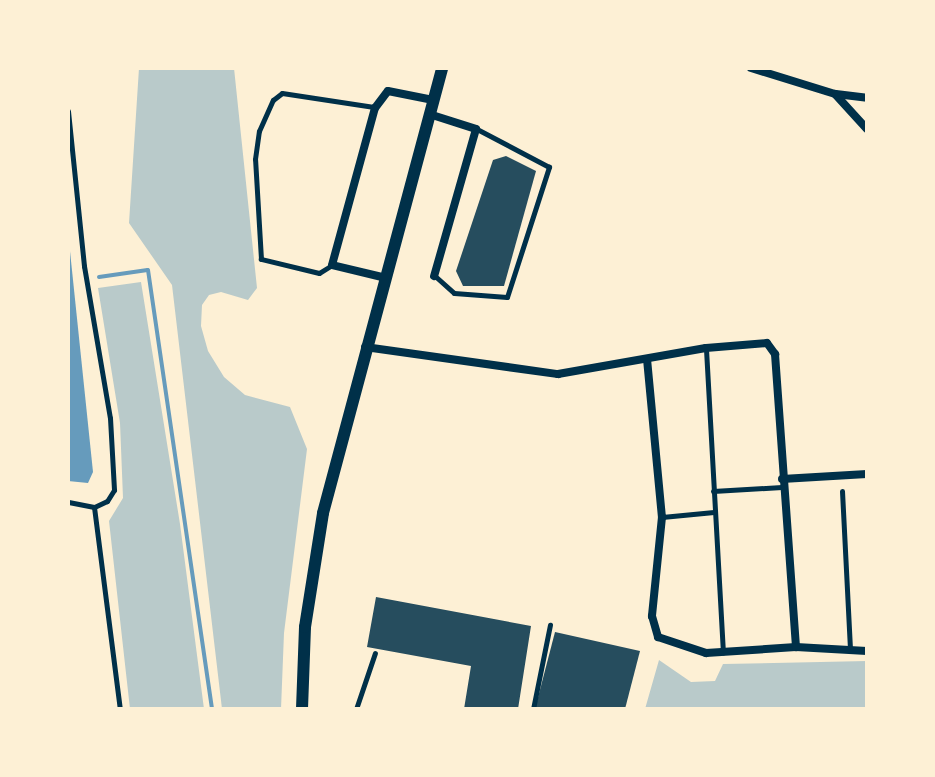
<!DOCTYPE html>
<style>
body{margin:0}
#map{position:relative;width:935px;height:777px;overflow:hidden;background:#fdf0d5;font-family:"DM Sans",sans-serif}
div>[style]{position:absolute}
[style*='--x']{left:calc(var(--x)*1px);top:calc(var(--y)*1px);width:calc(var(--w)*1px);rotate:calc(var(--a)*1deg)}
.green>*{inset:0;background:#b9caca}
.water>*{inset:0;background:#669bbc}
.stream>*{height:4px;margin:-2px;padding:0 2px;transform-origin:2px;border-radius:2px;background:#669bbc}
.building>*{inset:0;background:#264d5e}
.service>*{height:5px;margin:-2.5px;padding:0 2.5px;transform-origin:2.5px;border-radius:2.5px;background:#003049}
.minor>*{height:8px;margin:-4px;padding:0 4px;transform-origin:4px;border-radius:4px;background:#003049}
.secondary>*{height:12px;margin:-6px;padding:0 6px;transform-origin:6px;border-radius:6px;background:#003049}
span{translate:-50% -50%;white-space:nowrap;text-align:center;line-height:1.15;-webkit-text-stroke:8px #fdf0d5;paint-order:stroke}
.frame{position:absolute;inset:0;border:70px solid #fdf0d5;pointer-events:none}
</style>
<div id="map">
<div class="green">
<div style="clip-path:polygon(139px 68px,234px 68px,257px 288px,248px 300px,221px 292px,209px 295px,202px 305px,201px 326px,208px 351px,224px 377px,245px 395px,290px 407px,307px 449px,284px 633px,281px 709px,222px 709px,172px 285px,129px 223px)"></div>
<div style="clip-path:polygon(141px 282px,180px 524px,204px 709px,130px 709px,109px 521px,123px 498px,120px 423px,98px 288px)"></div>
<div style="clip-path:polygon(659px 660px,691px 682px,715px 681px,723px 664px,867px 661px,867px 709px,645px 709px)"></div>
</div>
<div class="water">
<div style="clip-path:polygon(68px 232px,93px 472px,88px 483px,68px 481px)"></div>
</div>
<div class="stream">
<div style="--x:99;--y:277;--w:49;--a:-8.1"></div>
<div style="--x:148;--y:270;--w:444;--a:81.7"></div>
</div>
<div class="building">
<div style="clip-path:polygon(506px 156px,536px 171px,504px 286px,463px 286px,456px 271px,493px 160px)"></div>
<div style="clip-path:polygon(376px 597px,531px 626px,518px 709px,464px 709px,471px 666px,367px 647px)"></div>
<div style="clip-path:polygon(555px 632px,640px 651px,625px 709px,535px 709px)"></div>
</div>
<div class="service">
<div style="--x:68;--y:111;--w:156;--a:84.1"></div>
<div style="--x:84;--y:266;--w:154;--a:80.3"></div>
<div style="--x:110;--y:418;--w:72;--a:86.8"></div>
<div style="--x:114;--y:490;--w:13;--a:122"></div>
<div style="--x:107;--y:501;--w:14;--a:155"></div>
<div style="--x:94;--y:507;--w:26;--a:-169"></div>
<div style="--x:332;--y:265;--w:15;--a:148"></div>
<div style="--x:319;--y:273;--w:60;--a:-166.4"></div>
<div style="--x:261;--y:259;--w:100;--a:-93.4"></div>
<div style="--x:255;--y:159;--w:28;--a:-82"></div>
<div style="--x:259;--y:131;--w:34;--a:-66"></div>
<div style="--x:273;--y:100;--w:11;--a:-38"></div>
<div style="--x:282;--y:93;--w:93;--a:8.7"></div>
<div style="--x:435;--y:276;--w:25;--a:42"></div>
<div style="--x:454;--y:293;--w:53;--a:4.3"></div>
<div style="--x:507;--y:297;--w:137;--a:-72.1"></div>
<div style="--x:549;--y:167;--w:81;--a:-152.2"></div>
<div style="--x:706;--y:349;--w:304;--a:86.8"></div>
<div style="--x:713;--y:491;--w:69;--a:-3.3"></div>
<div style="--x:842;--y:491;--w:159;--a:87.1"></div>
<div style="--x:94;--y:507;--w:204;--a:82.7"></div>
<div style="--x:662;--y:517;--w:52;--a:-5.5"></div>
<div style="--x:356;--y:709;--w:59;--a:-71.3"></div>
<div style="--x:533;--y:709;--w:86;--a:-78.6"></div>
</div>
<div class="minor">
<div style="--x:751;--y:68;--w:88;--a:17.2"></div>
<div style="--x:835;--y:94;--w:47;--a:47.6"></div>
<div style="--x:836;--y:94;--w:31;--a:7"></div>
<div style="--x:429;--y:114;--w:49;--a:17.7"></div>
<div style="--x:476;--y:129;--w:153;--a:105.9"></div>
<div style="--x:382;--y:277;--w:51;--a:-166.5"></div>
<div style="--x:332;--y:265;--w:163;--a:-74.7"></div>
<div style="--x:375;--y:108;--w:21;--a:-53"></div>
<div style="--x:388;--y:91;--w:46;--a:11.3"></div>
<div style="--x:365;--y:347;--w:195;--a:8"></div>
<div style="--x:558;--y:374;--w:150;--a:-10"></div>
<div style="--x:706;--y:348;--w:61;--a:-4.7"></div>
<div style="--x:767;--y:343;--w:14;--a:54"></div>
<div style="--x:775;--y:354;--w:294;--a:85.9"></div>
<div style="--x:647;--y:359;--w:159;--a:84.6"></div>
<div style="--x:662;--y:517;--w:100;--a:95.8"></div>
<div style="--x:652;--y:616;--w:22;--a:74"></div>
<div style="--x:658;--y:637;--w:51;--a:18.4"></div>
<div style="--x:706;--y:653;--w:90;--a:-3.8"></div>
<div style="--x:796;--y:647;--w:71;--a:3.2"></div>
<div style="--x:782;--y:479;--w:85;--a:-3.4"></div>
</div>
<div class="secondary">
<div style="--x:302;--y:709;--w:82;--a:-87.9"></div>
<div style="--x:305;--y:627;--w:115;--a:-81"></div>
<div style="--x:323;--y:513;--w:461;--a:-75"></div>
</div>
<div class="frame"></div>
</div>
